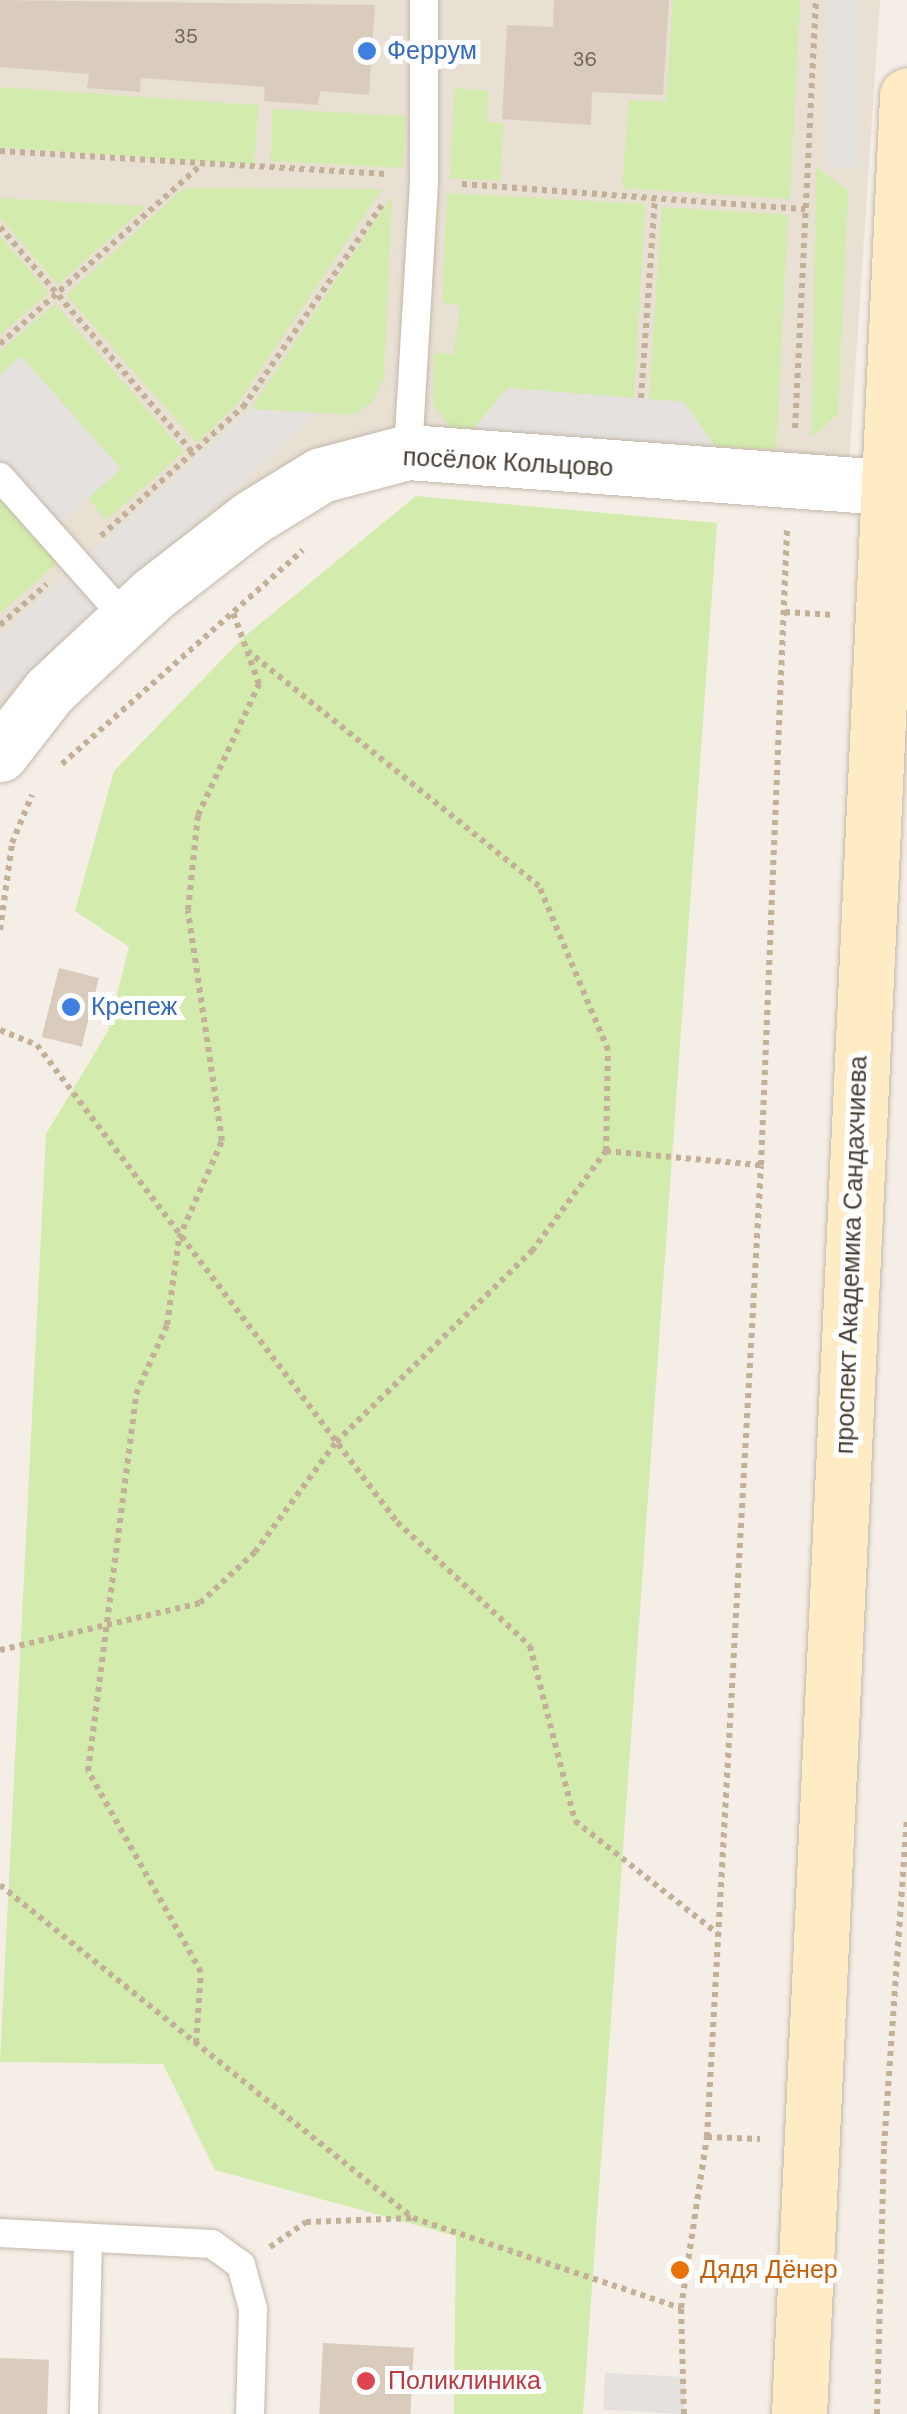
<!DOCTYPE html>
<meta charset="utf-8">
<style>
body{margin:0}
#map{position:relative;width:907px;height:2414px;overflow:hidden;background:#f4eee6;font-family:"DM Sans",sans-serif}
div>[style]{position:absolute}
[style*='--x']{left:calc(var(--x)*1px);top:calc(var(--y)*1px);width:calc(var(--w)*1px);rotate:calc(var(--a)*1deg)}
.residential>*{inset:0;background:#e8e0d3}
.green>*{inset:0;background:#d3ebac;transform-origin:0 0}
.parking>*{inset:0;background:#e5e1de;transform-origin:0 0}
.building>*{inset:0;background:#d9ccbd;transform-origin:0 0}
.path>*{height:6px;margin-top:-3px;transform-origin:0;background:repeating-linear-gradient(90deg,#c3b098 0 5px,transparent 0 10px)}
.roads{filter:drop-shadow(0 0 2px #c3b8ab) drop-shadow(0 0 2px #c3b8ab)}
.service>*{height:28px;margin:-14px;padding:0 14px;transform-origin:14px;border-radius:14px;background:#fff}
.minor>*{height:55px;margin:-27.5px;padding:0 27.5px;transform-origin:27.5px;border-radius:27.5px;background:#fff}
.secondary>*{height:55px;margin:-27.5px;padding:0 27.5px;transform-origin:27.5px;border-radius:27.5px;background:#ffecc5}
.dots>*{width:28px;height:28px;translate:-50% -50%;box-sizing:border-box;border:5px solid #fff;border-radius:50%}
span{translate:-50% -50%;white-space:nowrap;text-align:center;line-height:1.15;-webkit-text-stroke:10px #fff;paint-order:stroke}
.number-label{font-size:20px;color:#6c6257}
.number-label span{-webkit-text-stroke-width:0}
.shop-label{font-size:25px;color:#366cbe}
.left{translate:0 -50%;text-align:left}
.street-label{font-size:25px;color:#473e35}
.food-label{font-size:25px;color:#c56008}
.health-label{font-size:25px;color:#be3a42}
</style>
<div id="map">
<div class="residential">
<div style="clip-path:polygon(0 0,880px 0,849px 463px,320px 449px,0 730px)"></div>
</div>
<div class="green">
<div style="clip-path:polygon(673px 0,800px 0,790px 199px,622px 188px,629px 100px,666px 102px)"></div>
<div style="left:0;top:87px;width:259px;height:60px;rotate:4deg"></div>
<div style="clip-path:polygon(455px 88px,488px 91px,487px 122px,504px 123px,500px 181px,450px 178px)"></div>
<div style="left:273px;top:109px;width:133px;height:52px;rotate:3deg"></div>
<div style="clip-path:polygon(816px 167px,848px 191px,838px 414px,812px 437px)"></div>
<div style="clip-path:polygon(184px 188px,382px 189px,238px 403px,197px 443px,66px 295px)"></div>
<div style="clip-path:polygon(447px 193px,645px 204px,634px 398px,508px 388px,471px 431px,451px 428px,433px 404px,434px 353px,454px 354px,460px 306px,442px 302px)"></div>
<div style="clip-path:polygon(392px 195px,384px 378px,372px 402px,353px 415px,251px 409px)"></div>
<div style="clip-path:polygon(0 198px,146px 206px,58px 285px,0 217px)"></div>
<div style="clip-path:polygon(662px 207px,788px 215px,776px 450px,715px 446px,684px 402px,649px 399px)"></div>
<div style="clip-path:polygon(0 236px,49px 293px,0 335px)"></div>
<div style="clip-path:polygon(55px 304px,184px 452px,106px 520px,88px 498px,120px 468px,20px 357px,0 375px,0 351px)"></div>
<div style="clip-path:polygon(0 489px,61px 560px,0 613px)"></div>
<div style="clip-path:polygon(416px 496px,717px 523px,583px 2414px,454px 2414px,456px 2236px,215px 2170px,163px 2064px,0 2062px,46px 1134px,108px 1031px,129px 947px,75px 911px,114px 771px,244px 637px)"></div>
</div>
<div class="parking">
<div style="left:826px;top:0;width:33px;height:167px"></div>
<div style="clip-path:polygon(21px 356px,121px 469px,59px 524px,0 458px,0 375px)"></div>
<div style="clip-path:polygon(508px 388px,684px 402px,715px 446px,471px 431px)"></div>
<div style="clip-path:polygon(250px 409px,318px 413px,0 697px,0 636px)"></div>
<div style="left:686px;top:2377px;width:37px;height:81px;rotate:93deg"></div>
</div>
<div class="building">
<div style="clip-path:polygon(0 0,375px 5px,369px 95px,320px 91px,318px 105px,264px 101px,265px 87px,141px 78px,140px 92px,87px 88px,89px 74px,0 67px)"></div>
<div style="clip-path:polygon(554px 0,669px 0,663px 95px,592px 92px,591px 125px,502px 119px,507px 25px,553px 27px)"></div>
<div style="left:59px;top:968px;width:41px;height:71px;rotate:14deg"></div>
<div style="left:323px;top:2343px;width:91px;height:71px;rotate:3deg"></div>
<div style="left:0;top:2358px;width:49px;height:56px;rotate:2deg"></div>
</div>
<div class="path">
<div style="--x:0;--y:151;--w:387;--a:3.4"></div>
<div style="--x:462;--y:184;--w:344;--a:4.2"></div>
<div style="--x:0;--y:227;--w:299;--a:49.5"></div>
<div style="--x:0;--y:344;--w:271;--a:-41.7"></div>
<div style="--x:641;--y:398;--w:200;--a:-86"></div>
<div style="--x:795;--y:428;--w:429;--a:-87.2"></div>
<div style="--x:101;--y:536;--w:192;--a:-42.3"></div>
<div style="--x:243;--y:407;--w:245;--a:-55.5"></div>
<div style="--x:785;--y:612;--w:49;--a:3.5"></div>
<div style="--x:0;--y:625;--w:62;--a:-41.1"></div>
<div style="--x:62;--y:764;--w:322;--a:-41.6"></div>
<div style="--x:0;--y:930;--w:88;--a:-82.1"></div>
<div style="--x:12;--y:843;--w:52;--a:-67.4"></div>
<div style="--x:0;--y:1030;--w:40;--a:22"></div>
<div style="--x:37;--y:1045;--w:598;--a:52.96"></div>
<div style="--x:397;--y:1522;--w:182;--a:43"></div>
<div style="--x:530;--y:1646;--w:181;--a:75.6"></div>
<div style="--x:575;--y:1821;--w:181;--a:38.3"></div>
<div style="--x:606;--y:1151;--w:156;--a:5.2"></div>
<div style="--x:0;--y:1650;--w:205;--a:-13.2"></div>
<div style="--x:200;--y:1603;--w:75;--a:-42.8"></div>
<div style="--x:255;--y:1552;--w:137;--a:-53.6"></div>
<div style="--x:336;--y:1442;--w:274;--a:-44.3"></div>
<div style="--x:532;--y:1251;--w:124;--a:-53.5"></div>
<div style="--x:606;--y:1151;--w:101;--a:-88.9"></div>
<div style="--x:608;--y:1050;--w:178;--a:-112.8"></div>
<div style="--x:539;--y:886;--w:374;--a:-141.1"></div>
<div style="--x:0;--y:1885;--w:531;--a:38.88"></div>
<div style="--x:196;--y:2043;--w:71;--a:-86"></div>
<div style="--x:201;--y:1972;--w:231;--a:-119.3"></div>
<div style="--x:88;--y:1771;--w:380;--a:-82.7"></div>
<div style="--x:136;--y:1394;--w:76;--a:-65.8"></div>
<div style="--x:167;--y:1325;--w:88;--a:-82.1"></div>
<div style="--x:179;--y:1238;--w:106;--a:-66.1"></div>
<div style="--x:222;--y:1141;--w:233;--a:-98.4"></div>
<div style="--x:188;--y:910;--w:96;--a:-84"></div>
<div style="--x:198;--y:815;--w:145;--a:-65"></div>
<div style="--x:259;--y:684;--w:77;--a:-109.9"></div>
<div style="--x:707;--y:2137;--w:53;--a:2.2"></div>
<div style="--x:270;--y:2247;--w:44;--a:-34.8"></div>
<div style="--x:306;--y:2222;--w:107;--a:-2.1"></div>
<div style="--x:413;--y:2218;--w:283;--a:18.6"></div>
<div style="--x:684;--y:2414;--w:106;--a:-91.6"></div>
<div style="--x:681;--y:2308;--w:173;--a:-81.4"></div>
<div style="--x:707;--y:2137;--w:973;--a:-86.82"></div>
<div style="--x:761;--y:1165;--w:636;--a:-87.66"></div>
<div style="--x:877;--y:2414;--w:268;--a:-88.5"></div>
<div style="--x:884;--y:2146;--w:326;--a:-86"></div>
</div>
<div class="roads">
<div class="service">
<div style="--x:408;--y:452;--w:271;--a:-86.6"></div>
<div style="--x:424;--y:181;--w:181;--a:-90"></div>
<div style="--x:0;--y:477;--w:190;--a:48.4"></div>
<div style="--x:0;--y:2233;--w:212;--a:3"></div>
<div style="--x:212;--y:2244;--w:36;--a:36"></div>
<div style="--x:241;--y:2265;--w:46;--a:74.7"></div>
<div style="--x:253;--y:2309;--w:105;--a:91.6"></div>
<div style="--x:84;--y:2414;--w:174;--a:-88.7"></div>
</div>
<div class="minor">
<div style="--x:0;--y:754;--w:80;--a:-52.1"></div>
<div style="--x:49;--y:691;--w:142;--a:-43"></div>
<div style="--x:153;--y:594;--w:124;--a:-37.8"></div>
<div style="--x:251;--y:518;--w:82;--a:-31.6"></div>
<div style="--x:321;--y:475;--w:90;--a:-14.8"></div>
<div style="--x:408;--y:452;--w:478;--a:4.2"></div>
</div>
<div class="secondary">
<div style="--x:799;--y:2414;--w:2321;--a:-87.33"></div>
</div>
</div>
<div class="dots">
<div style="left:367px;top:51px;background:#3f7fe0"></div>
<div style="left:71px;top:1007px;background:#3f7fe0"></div>
<div style="left:680px;top:2270px;background:#e8710a"></div>
<div style="left:366px;top:2381px;background:#e0444e"></div>
</div>
<div class="number-label">
<span style="left:186px;top:36px">35</span>
<span style="left:585px;top:59px">36</span>
</div>
<div class="shop-label">
<span class="left" style="left:387px;top:51px">Феррум</span>
<span class="left" style="left:91px;top:1007px">Крепеж</span>
</div>
<div class="street-label">
<span style="left:508px;top:463px;rotate:3deg">посёлок Кольцово</span>
<span style="left:852px;top:1255px;rotate:-88deg">проспект Академика Сандахчиева</span>
</div>
<div class="food-label">
<span class="left" style="left:700px;top:2270px">Дядя Дёнер</span>
</div>
<div class="health-label">
<span class="left" style="left:388px;top:2381px">Поликлиника</span>
</div>
</div>
